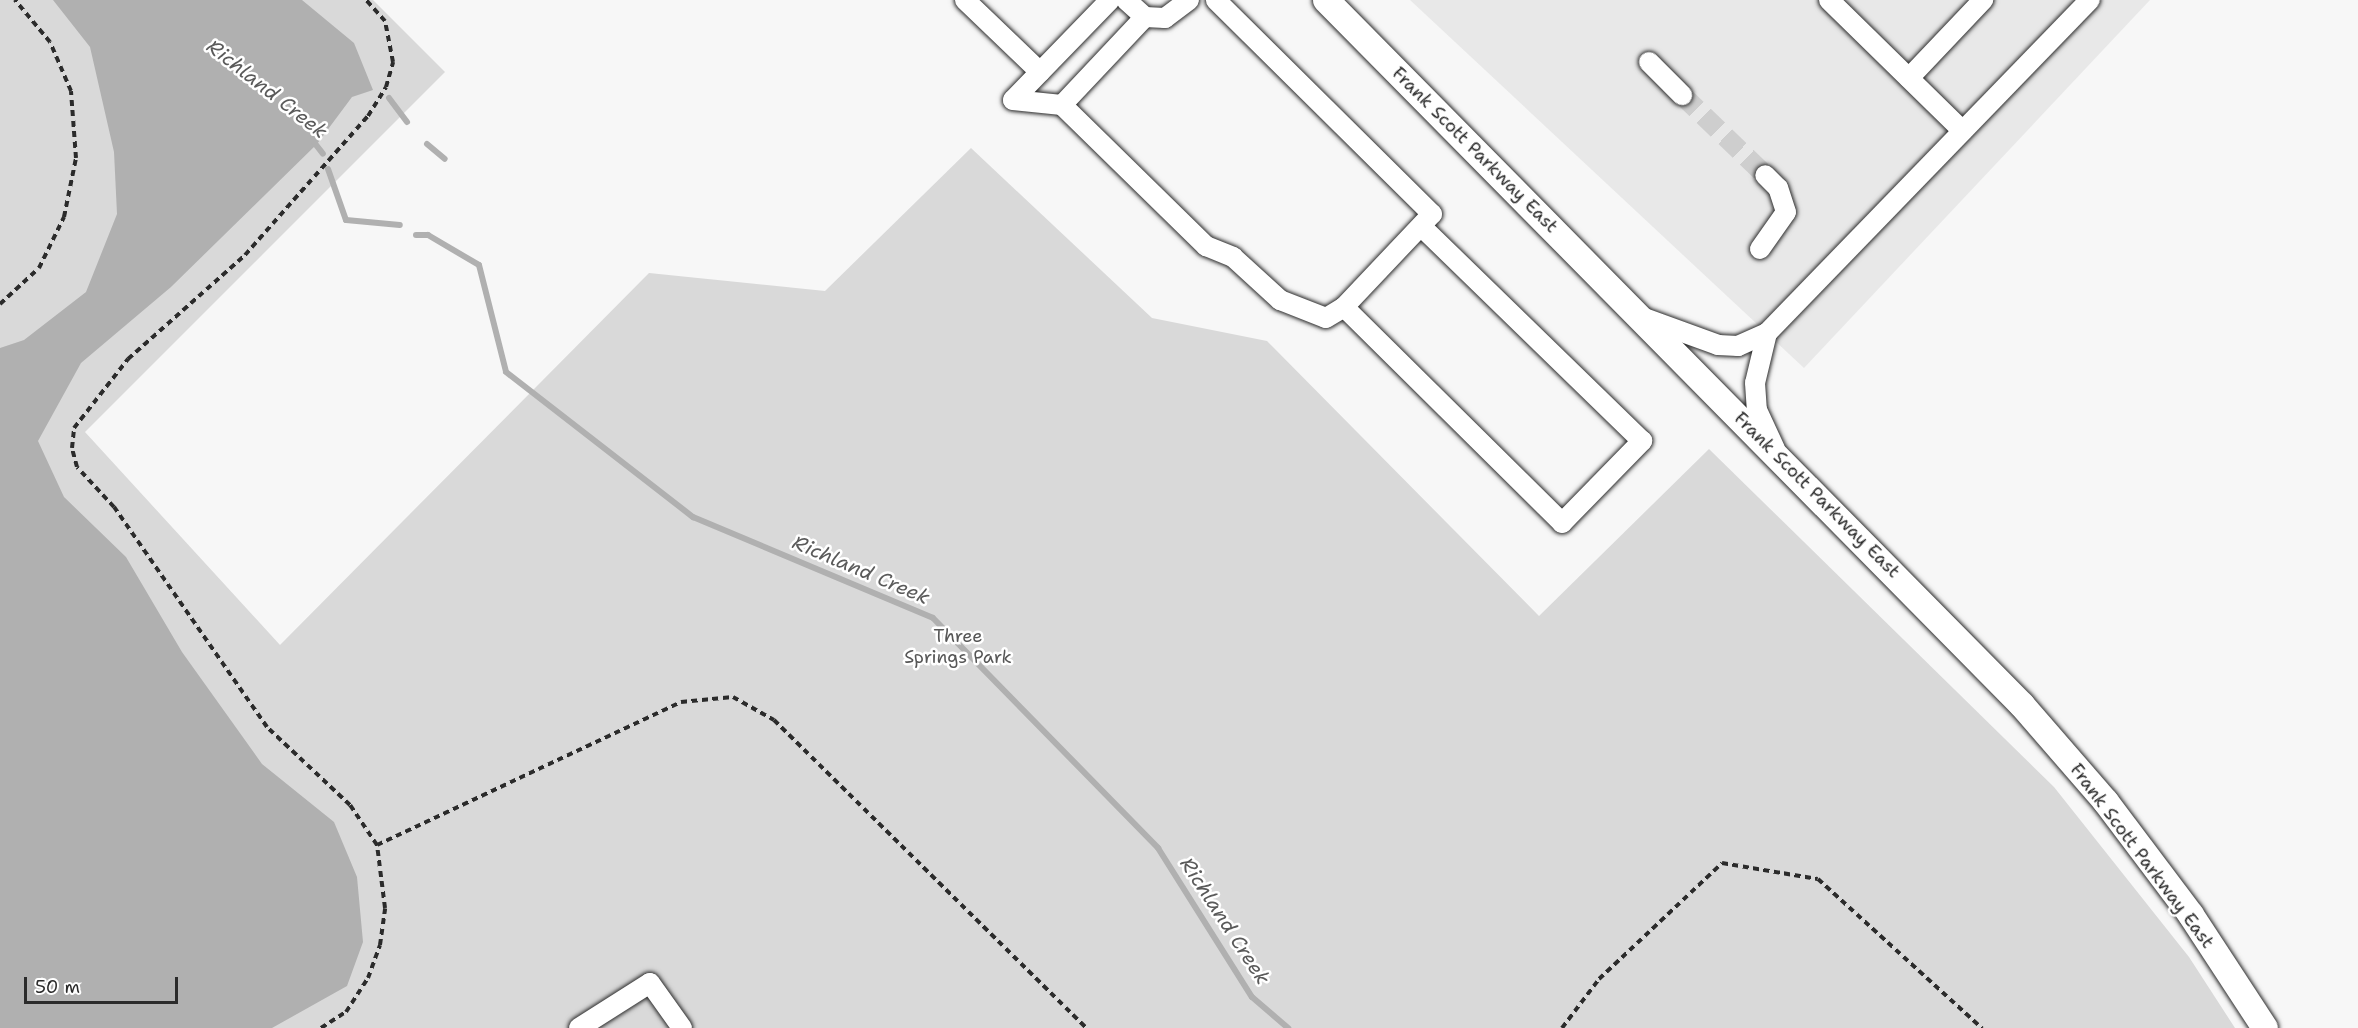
<!DOCTYPE html>
<style>
body{margin:0}
#map{position:relative;width:2358px;height:1028px;overflow:hidden;background:#f7f7f7;font-family:"Shantell Sans",sans-serif}
div>[style]{position:absolute}
[style*='--x']{left:calc(var(--x)*1px);top:calc(var(--y)*1px);width:calc(var(--w)*1px);rotate:calc(var(--a)*1deg)}
.built>*{inset:0;background:#e8e8e8}
.green>*{inset:0;background:#d9d9d9}
.water>*{inset:0;background:#b0b0b0}
.stream>*{height:6px;margin:-3px;padding:0 3px;transform-origin:3px;border-radius:3px;background:#b0b0b0}
.minor-tunnel>*{height:20px;margin-top:-10px;transform-origin:0;background:repeating-linear-gradient(90deg,#cecece 0 20px,transparent 0 30px)}
.path>*{height:4px;margin-top:-2px;transform-origin:0;background:repeating-linear-gradient(90deg,#2b2b2b 0 6px,transparent 0 10.5px)}
.roads{filter:drop-shadow(0 0 2px #2b2b2b) drop-shadow(0 0 2px #2b2b2b)}
.minor>*{height:20px;margin:-10px;padding:0 10px;transform-origin:10px;border-radius:10px;background:#fff}
.major>*{height:26px;margin:-13px;padding:0 13px;transform-origin:13px;border-radius:13px;background:#fff}
span{translate:-50% -50%;white-space:nowrap;text-align:center;line-height:1.15;-webkit-text-stroke:5px #fff;paint-order:stroke}
.street-label{font-size:18px;color:#2b2b2b}
.park-label{font-size:18px;color:#565656}
.water-label{font-size:20px;color:#5a5a5a;font-style:italic}
.scale{position:absolute;left:24px;top:977px;width:154px;height:27px;box-sizing:border-box;border:3px solid #2b2b2b;border-top:0;padding-left:8px;font-size:18px;line-height:21px;white-space:nowrap;color:#2b2b2b;-webkit-text-stroke:4px #fff;paint-order:stroke}
</style>
<div id="map">
<div class="built">
<div style="clip-path:polygon(1410px 0,2150px 0,1804px 368px)"></div>
</div>
<div class="green">
<div style="clip-path:polygon(0 0,373px 0,445px 72px,85px 432px,280px 645px,649px 273px,825px 291px,971px 148px,1152px 318px,1267px 341px,1539px 616px,1709px 449px,2054px 787px,2189px 957px,2235px 1028px,0 1028px)"></div>
</div>
<div class="water">
<div style="clip-path:polygon(53px 0,302px 0,354px 43px,373px 90px,352px 97px,317px 144px,171px 287px,81px 363px,38px 441px,64px 497px,126px 557px,182px 652px,262px 764px,334px 822px,357px 877px,363px 942px,347px 986px,272px 1028px,0 1028px,0 348px,24px 340px,86px 292px,117px 214px,114px 152px,90px 47px)"></div>
</div>
<div class="stream">
<div style="--x:389;--y:98;--w:30;--a:53"></div>
<div style="--x:313;--y:141;--w:16;--a:52"></div>
<div style="--x:427;--y:144;--w:23;--a:40"></div>
<div style="--x:328;--y:169;--w:54;--a:70.6"></div>
<div style="--x:346;--y:220;--w:54;--a:5.3"></div>
<div style="--x:416;--y:235;--w:12;--a:0"></div>
<div style="--x:428;--y:235;--w:59;--a:30.5"></div>
<div style="--x:479;--y:265;--w:110;--a:75.8"></div>
<div style="--x:506;--y:372;--w:237;--a:37.8"></div>
<div style="--x:693;--y:517;--w:260;--a:22.8"></div>
<div style="--x:933;--y:618;--w:322;--a:45.6"></div>
<div style="--x:1158;--y:848;--w:176;--a:57.8"></div>
<div style="--x:1252;--y:997;--w:48;--a:40.7"></div>
</div>
<div class="minor-tunnel">
<div style="--x:1682;--y:95;--w:115;--a:43.9"></div>
</div>
<div class="path">
<div style="--x:0;--y:304;--w:53;--a:-42.7"></div>
<div style="--x:39;--y:268;--w:57;--a:-63.9"></div>
<div style="--x:64;--y:217;--w:60;--a:-78.5"></div>
<div style="--x:76;--y:158;--w:67;--a:-94.3"></div>
<div style="--x:71;--y:91;--w:53;--a:-113.2"></div>
<div style="--x:50;--y:42;--w:55;--a:-129.8"></div>
<div style="--x:377;--y:845;--w:336;--a:-25.2"></div>
<div style="--x:681;--y:702;--w:52;--a:-5.5"></div>
<div style="--x:733;--y:697;--w:47;--a:29.3"></div>
<div style="--x:774;--y:720;--w:438;--a:44.6"></div>
<div style="--x:321;--y:1028;--w:30;--a:-33"></div>
<div style="--x:346;--y:1012;--w:40;--a:-57.1"></div>
<div style="--x:368;--y:978;--w:35;--a:-70"></div>
<div style="--x:380;--y:945;--w:37;--a:-82"></div>
<div style="--x:385;--y:908;--w:64;--a:-97.2"></div>
<div style="--x:377;--y:845;--w:48;--a:-124"></div>
<div style="--x:350;--y:805;--w:114;--a:-136.8"></div>
<div style="--x:267;--y:727;--w:268;--a:-124.8"></div>
<div style="--x:114;--y:507;--w:54;--a:-132.8"></div>
<div style="--x:77;--y:467;--w:20;--a:-105"></div>
<div style="--x:72;--y:448;--w:20;--a:-84"></div>
<div style="--x:74;--y:428;--w:88;--a:-52"></div>
<div style="--x:128;--y:359;--w:157;--a:-41.6"></div>
<div style="--x:245;--y:255;--w:186;--a:-48.5"></div>
<div style="--x:368;--y:116;--w:34;--a:-58"></div>
<div style="--x:386;--y:87;--w:26;--a:-74"></div>
<div style="--x:393;--y:62;--w:42;--a:-101"></div>
<div style="--x:385;--y:21;--w:28;--a:-132"></div>
<div style="--x:1562;--y:1028;--w:61;--a:-52.9"></div>
<div style="--x:1599;--y:979;--w:169;--a:-43.3"></div>
<div style="--x:1722;--y:863;--w:97;--a:9.5"></div>
<div style="--x:1818;--y:879;--w:222;--a:42.3"></div>
</div>
<div class="roads">
<div class="minor">
<div style="--x:965;--y:0;--w:104;--a:43.8"></div>
<div style="--x:1126;--y:0;--w:25;--a:42"></div>
<div style="--x:1145;--y:17;--w:20;--a:3"></div>
<div style="--x:1165;--y:18;--w:30;--a:-37"></div>
<div style="--x:1829;--y:0;--w:187;--a:44.4"></div>
<div style="--x:1649;--y:62;--w:47;--a:45"></div>
<div style="--x:1909;--y:78;--w:108;--a:-46.5"></div>
<div style="--x:1013;--y:100;--w:49;--a:5.8"></div>
<div style="--x:1062;--y:105;--w:202;--a:44.4"></div>
<div style="--x:1206;--y:246;--w:29;--a:22"></div>
<div style="--x:1233;--y:257;--w:64;--a:42.5"></div>
<div style="--x:1280;--y:300;--w:49;--a:21.4"></div>
<div style="--x:1326;--y:318;--w:21;--a:-31"></div>
<div style="--x:1344;--y:307;--w:128;--a:-46.6"></div>
<div style="--x:1432;--y:214;--w:304;--a:-135.3"></div>
<div style="--x:1013;--y:100;--w:139;--a:-45.9"></div>
<div style="--x:1062;--y:105;--w:121;--a:-46.7"></div>
<div style="--x:1760;--y:249;--w:45;--a:-54.9"></div>
<div style="--x:1786;--y:212;--w:25;--a:-108"></div>
<div style="--x:1778;--y:188;--w:18;--a:-135"></div>
<div style="--x:1344;--y:307;--w:307;--a:44.7"></div>
<div style="--x:1562;--y:523;--w:115;--a:-45.7"></div>
<div style="--x:1642;--y:441;--w:308;--a:-135.8"></div>
<div style="--x:1644;--y:318;--w:79;--a:20"></div>
<div style="--x:1718;--y:345;--w:20;--a:3"></div>
<div style="--x:1738;--y:346;--w:32;--a:-24"></div>
<div style="--x:1767;--y:333;--w:464;--a:-45.9"></div>
<div style="--x:1767;--y:333;--w:51;--a:103.5"></div>
<div style="--x:1755;--y:383;--w:27;--a:86"></div>
<div style="--x:1757;--y:410;--w:43;--a:65.2"></div>
<div style="--x:579;--y:1028;--w:84;--a:-32.4"></div>
<div style="--x:650;--y:983;--w:55;--a:54.6"></div>
</div>
<div class="major">
<div style="--x:1326;--y:0;--w:991;--a:45.37"></div>
<div style="--x:2022;--y:705;--w:128;--a:49.1"></div>
<div style="--x:2106;--y:802;--w:141;--a:53"></div>
<div style="--x:2191;--y:915;--w:135;--a:56.8"></div>
</div>
</div>
<div class="street-label">
<span style="left:1475px;top:150px;rotate:45deg">Frank Scott Parkway East</span>
<span style="left:1817px;top:495px;rotate:45deg">Frank Scott Parkway East</span>
<span style="left:2142px;top:856px;rotate:53deg">Frank Scott Parkway East</span>
</div>
<div class="park-label">
<span style="left:958px;top:647px">Three<br>Springs Park</span>
</div>
<div class="water-label">
<span style="left:267px;top:89px;rotate:38deg">Richland Creek</span>
<span style="left:861px;top:570px;rotate:23deg">Richland Creek</span>
<span style="left:1225px;top:921px;rotate:57deg">Richland Creek</span>
</div>
<div class="scale">50 m</div>
</div>
